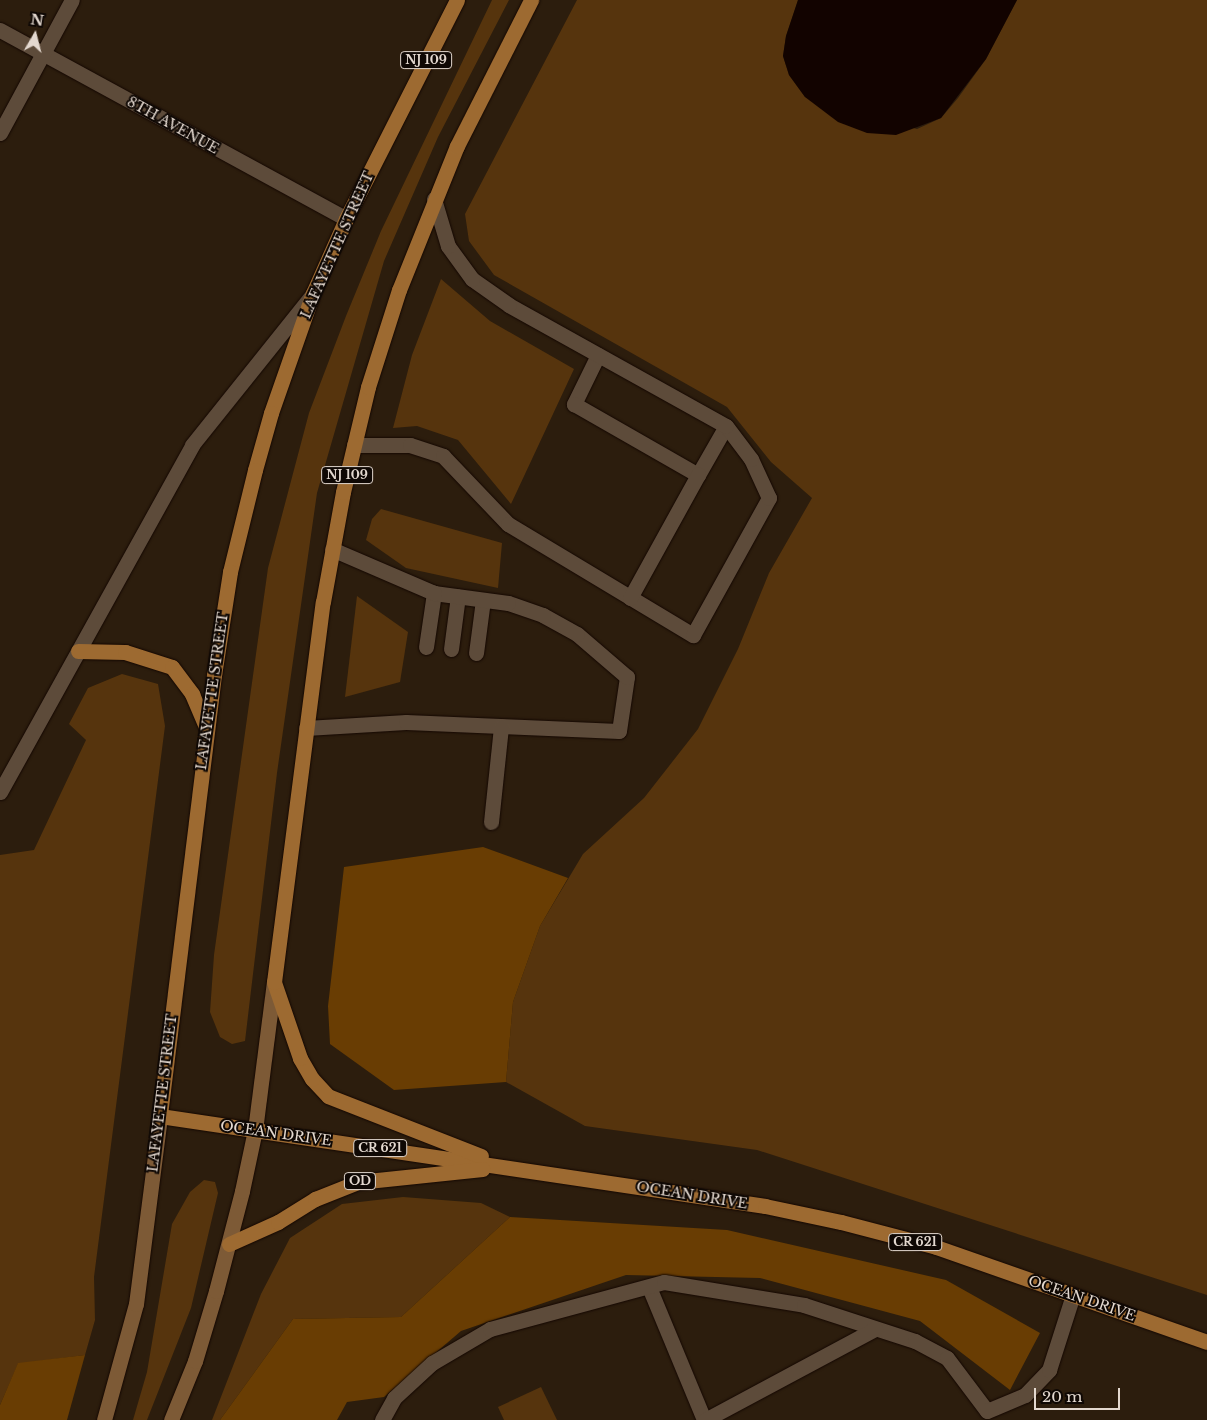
<!DOCTYPE html>
<style>
body{margin:0}
#map{position:relative;width:1207px;height:1420px;overflow:hidden;background:#2c1d0d;font-family:"Libre Baskerville",serif}
div>[style]{position:absolute}
[style*='--x']{left:calc(var(--x)*1px);top:calc(var(--y)*1px);width:calc(var(--w)*1px);rotate:calc(var(--a)*1deg)}
.green>*{inset:0;background:#56340d}
.forest>*{inset:0;background:#693d03}
.water>*{inset:0;background:#120300}
.roads{filter:drop-shadow(0 0 1px #140700) drop-shadow(0 0 1px #140700)}
.lane>*{height:15px;margin:-7.5px;padding:0 7.5px;transform-origin:7.5px;border-radius:7.5px;background:#5d4b3a}
.street>*{height:15px;margin:-7.5px;padding:0 7.5px;transform-origin:7.5px;border-radius:7.5px;background:#5d4b3a}
.secondary>*{height:15px;margin:-7.5px;padding:0 7.5px;transform-origin:7.5px;border-radius:7.5px;background:#7d5a36}
.primary>*{height:15px;margin:-7.5px;padding:0 7.5px;transform-origin:7.5px;border-radius:7.5px;background:#9d6a31}
span{translate:-50% -50%;white-space:nowrap;text-align:center;line-height:1.15;-webkit-text-stroke:4px #0f0804;paint-order:stroke}
.shield-label span{padding:1px 4px;background:#0f0804;border:1px solid;border-radius:4px;-webkit-text-stroke-width:0}
.shield-label{font-size:12px;color:#e3d8cf;font-weight:700}
.street-label{font-size:14px;color:#e3d8cf}
.north{position:absolute;left:10px;top:10px;width:50px;height:50px;-webkit-text-stroke:4px #0f0804;paint-order:stroke;rotate:8deg;font-size:14px;font-weight:700;line-height:20px;text-align:center;color:#e3d8cf}
.north::after{content:'';display:block;margin:auto;width:18px;height:22px;background:#e3d8cf;clip-path:polygon(50% 0,100% 100%,50% 72%,0 100%)}
.scale{position:absolute;left:1034px;top:1388px;width:86px;height:22px;box-sizing:border-box;border:2px solid #e3d8cf;border-top:0;padding-left:6px;font-size:15px;line-height:18px;white-space:nowrap;color:#e3d8cf;-webkit-text-stroke:4px #0f0804;paint-order:stroke}
</style>
<div id="map">
<div class="green">
<div style="clip-path:polygon(492px 0,509px 0,438px 137px,384px 261px,317px 493px,277px 773px,245px 1041px,232px 1044px,220px 1037px,210px 1012px,214px 955px,268px 568px,309px 413px,346px 316px,381px 231px)"></div>
<div style="clip-path:polygon(577px 0,798px 0,786px 36px,783px 56px,789px 75px,805px 97px,917px 129px,941px 118px,958px 98px,986px 59px,1017px 0,1207px 0,1207px 1295px,757px 1150px,585px 1126px,506px 1082px,513px 1002px,540px 926px,583px 854px,644px 798px,698px 729px,738px 649px,769px 573px,812px 498px,771px 462px,727px 407px,494px 275px,469px 241px,465px 214px)"></div>
<div style="clip-path:polygon(441px 279px,490px 321px,574px 369px,511px 504px,458px 440px,417px 426px,393px 428px,412px 355px)"></div>
<div style="clip-path:polygon(381px 509px,502px 543px,498px 588px,406px 568px,366px 540px,372px 519px)"></div>
<div style="clip-path:polygon(357px 596px,408px 632px,400px 682px,345px 697px)"></div>
<div style="clip-path:polygon(122px 674px,158px 684px,165px 726px,94px 1277px,95px 1320px,85px 1355px,18px 1364px,0 1405px,0 855px,34px 850px,86px 740px,69px 724px,88px 688px)"></div>
<div style="clip-path:polygon(204px 1180px,215px 1182px,218px 1193px,191px 1308px,147px 1420px,133px 1420px,147px 1372px,172px 1224px,190px 1192px)"></div>
<div style="clip-path:polygon(403px 1197px,481px 1203px,510px 1217px,401px 1317px,293px 1319px,220px 1420px,212px 1420px,261px 1294px,290px 1238px,342px 1204px)"></div>
<div style="clip-path:polygon(541px 1387px,557px 1420px,504px 1420px,498px 1407px)"></div>
</div>
<div class="forest">
<div style="clip-path:polygon(483px 847px,568px 878px,540px 926px,513px 1002px,506px 1082px,394px 1090px,330px 1044px,328px 1006px,344px 867px)"></div>
<div style="clip-path:polygon(510px 1217px,727px 1230px,946px 1280px,1040px 1333px,1010px 1390px,920px 1321px,760px 1278px,626px 1275px,461px 1331px,384px 1397px,347px 1402px,337px 1420px,220px 1420px,293px 1319px,401px 1317px)"></div>
<div style="clip-path:polygon(85px 1355px,67px 1420px,0 1420px,0 1405px,18px 1363px)"></div>
</div>
<div class="water">
<div style="clip-path:polygon(798px 0,1017px 0,986px 59px,941px 118px,896px 135px,867px 133px,838px 122px,805px 97px,789px 75px,783px 56px,786px 36px)"></div>
</div>
<div class="roads">
<div class="lane">
<div style="--x:598;--y:355;--w:55;--a:116.1"></div>
<div style="--x:574;--y:404;--w:143;--a:29.8"></div>
<div style="--x:698;--y:475;--w:56;--a:-60.3"></div>
<div style="--x:354;--y:445;--w:56;--a:0"></div>
<div style="--x:410;--y:445;--w:35;--a:18"></div>
<div style="--x:443;--y:456;--w:94;--a:46.3"></div>
<div style="--x:508;--y:524;--w:216;--a:31"></div>
<div style="--x:693;--y:635;--w:157;--a:-61"></div>
<div style="--x:769;--y:498;--w:43;--a:-114.8"></div>
<div style="--x:751;--y:459;--w:41;--a:-127.1"></div>
<div style="--x:726;--y:426;--w:248;--a:-150.9"></div>
<div style="--x:509;--y:305;--w:45;--a:-144.9"></div>
<div style="--x:472;--y:279;--w:41;--a:-126"></div>
<div style="--x:448;--y:246;--w:49;--a:-106.6"></div>
<div style="--x:630;--y:598;--w:141;--a:-61.1"></div>
<div style="--x:426;--y:647;--w:55;--a:-81.6"></div>
<div style="--x:451;--y:649;--w:53;--a:-82.5"></div>
<div style="--x:476;--y:653;--w:53;--a:-82.5"></div>
<div style="--x:306;--y:728;--w:100;--a:-3.4"></div>
<div style="--x:406;--y:722;--w:213;--a:2.4"></div>
<div style="--x:619;--y:731;--w:55;--a:-81.6"></div>
<div style="--x:627;--y:677;--w:66;--a:-139.3"></div>
<div style="--x:577;--y:634;--w:39;--a:-151"></div>
<div style="--x:543;--y:615;--w:37;--a:-161"></div>
<div style="--x:508;--y:603;--w:75;--a:-172.3"></div>
<div style="--x:434;--y:593;--w:111;--a:-156.7"></div>
<div style="--x:491;--y:822;--w:96;--a:-84"></div>
<div style="--x:649;--y:1287;--w:144;--a:67.5"></div>
<div style="--x:382;--y:1420;--w:25;--a:-61"></div>
<div style="--x:394;--y:1398;--w:52;--a:-42.6"></div>
<div style="--x:432;--y:1363;--w:67;--a:-30.4"></div>
<div style="--x:490;--y:1329;--w:180;--a:-15.1"></div>
<div style="--x:664;--y:1282;--w:142;--a:9.3"></div>
<div style="--x:804;--y:1305;--w:117;--a:18"></div>
<div style="--x:915;--y:1341;--w:36;--a:28"></div>
<div style="--x:947;--y:1358;--w:66;--a:53"></div>
<div style="--x:987;--y:1411;--w:41;--a:-22.8"></div>
<div style="--x:1025;--y:1395;--w:35;--a:-46"></div>
<div style="--x:1049;--y:1370;--w:79;--a:-72.3"></div>
<div style="--x:705;--y:1420;--w:193;--a:-28.2"></div>
</div>
<div class="street">
<div style="--x:0;--y:30;--w:394;--a:28.6"></div>
<div style="--x:0;--y:133;--w:151;--a:-61.6"></div>
<div style="--x:0;--y:792;--w:397;--a:-61"></div>
<div style="--x:192;--y:445;--w:192;--a:-51.3"></div>
</div>
<div class="secondary">
<div style="--x:104;--y:1420;--w:120;--a:-74.6"></div>
<div style="--x:136;--y:1304;--w:190;--a:-82.7"></div>
<div style="--x:171;--y:1420;--w:64;--a:-67.9"></div>
<div style="--x:195;--y:1361;--w:73;--a:-73.3"></div>
<div style="--x:216;--y:1291;--w:103;--a:-75.4"></div>
<div style="--x:242;--y:1191;--w:62;--a:-78"></div>
<div style="--x:255;--y:1130;--w:149;--a:-82.7"></div>
</div>
<div class="primary">
<div style="--x:457;--y:0;--w:246;--a:116.9"></div>
<div style="--x:346;--y:219;--w:81;--a:114"></div>
<div style="--x:313;--y:293;--w:127;--a:109.3"></div>
<div style="--x:271;--y:413;--w:59;--a:105.7"></div>
<div style="--x:255;--y:470;--w:105;--a:103.8"></div>
<div style="--x:230;--y:572;--w:104;--a:98.8"></div>
<div style="--x:214;--y:675;--w:444;--a:97"></div>
<div style="--x:160;--y:1116;--w:612;--a:8.46"></div>
<div style="--x:765;--y:1206;--w:78;--a:11.9"></div>
<div style="--x:841;--y:1222;--w:98;--a:14.7"></div>
<div style="--x:936;--y:1247;--w:287;--a:19.3"></div>
<div style="--x:78;--y:651;--w:47;--a:1.2"></div>
<div style="--x:125;--y:652;--w:49;--a:17.7"></div>
<div style="--x:172;--y:667;--w:34;--a:53"></div>
<div style="--x:192;--y:694;--w:36;--a:67"></div>
<div style="--x:481;--y:1156;--w:164;--a:-158.6"></div>
<div style="--x:328;--y:1096;--w:23;--a:-133"></div>
<div style="--x:312;--y:1079;--w:24;--a:-120"></div>
<div style="--x:300;--y:1058;--w:80;--a:-108.9"></div>
<div style="--x:274;--y:982;--w:383;--a:-82.7"></div>
<div style="--x:323;--y:602;--w:112;--a:-79.7"></div>
<div style="--x:343;--y:492;--w:108;--a:-76.6"></div>
<div style="--x:368;--y:387;--w:102;--a:-72.3"></div>
<div style="--x:399;--y:290;--w:155;--a:-68.1"></div>
<div style="--x:457;--y:146;--w:164;--a:-63.1"></div>
<div style="--x:229;--y:1244;--w:54;--a:-24.2"></div>
<div style="--x:278;--y:1222;--w:44;--a:-31.9"></div>
<div style="--x:315;--y:1199;--w:46;--a:-21.6"></div>
<div style="--x:358;--y:1182;--w:125;--a:-6"></div>
</div>
</div>
<div class="shield-label">
<span style="left:426px;top:60px">NJ 109</span>
<span style="left:347px;top:475px">NJ 109</span>
<span style="left:380px;top:1148px">CR 621</span>
<span style="left:360px;top:1181px">OD</span>
<span style="left:915px;top:1242px">CR 621</span>
</div>
<div class="street-label">
<span style="left:173px;top:125px;rotate:29deg">8TH AVENUE</span>
<span style="left:337px;top:245px;rotate:-66deg">LAFAYETTE STREET</span>
<span style="left:212px;top:691px;rotate:-82deg">LAFAYETTE STREET</span>
<span style="left:162px;top:1093px;rotate:-83deg">LAFAYETTE STREET</span>
<span style="left:276px;top:1133px;rotate:8deg">OCEAN DRIVE</span>
<span style="left:692px;top:1195px;rotate:9deg">OCEAN DRIVE</span>
<span style="left:1082px;top:1298px;rotate:19deg">OCEAN DRIVE</span>
</div>
<div class="north">N</div>
<div class="scale">20 m</div>
</div>
